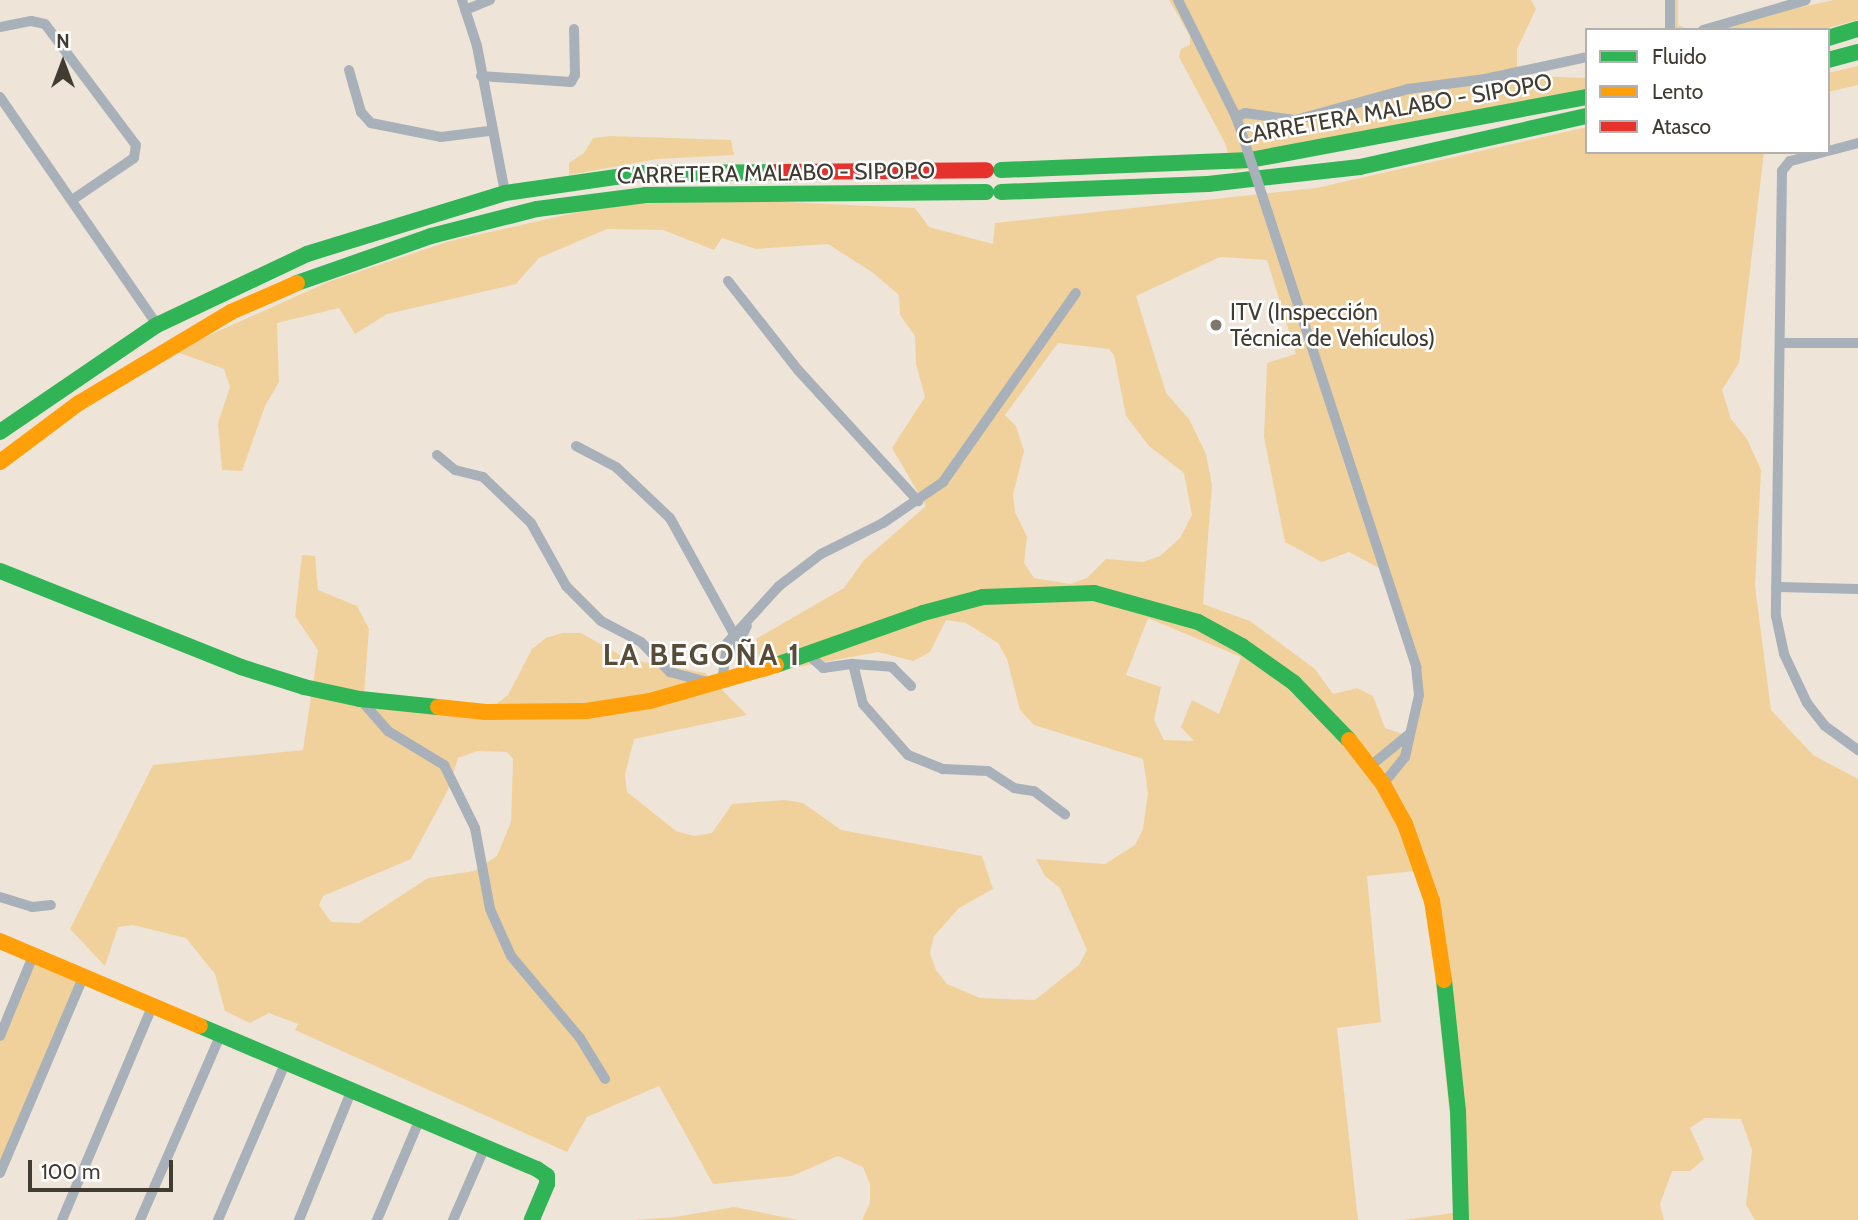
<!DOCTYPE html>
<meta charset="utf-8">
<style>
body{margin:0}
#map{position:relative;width:1858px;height:1220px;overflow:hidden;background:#eee5d8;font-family:Cabin,sans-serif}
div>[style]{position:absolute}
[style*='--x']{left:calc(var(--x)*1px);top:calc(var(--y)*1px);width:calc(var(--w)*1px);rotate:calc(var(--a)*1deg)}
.green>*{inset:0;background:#f0d19b}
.street>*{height:10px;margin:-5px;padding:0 5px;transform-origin:5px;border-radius:5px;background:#a8b1b9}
.fast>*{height:16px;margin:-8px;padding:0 8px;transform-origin:8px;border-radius:8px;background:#30b455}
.slow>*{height:16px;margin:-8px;padding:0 8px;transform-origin:8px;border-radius:8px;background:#ff9f0a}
.jam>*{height:16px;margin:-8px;padding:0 8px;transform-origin:8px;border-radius:8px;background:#e5322d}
.street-bridge>*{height:10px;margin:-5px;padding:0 5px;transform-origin:5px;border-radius:5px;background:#a8b1b9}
.dots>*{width:19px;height:19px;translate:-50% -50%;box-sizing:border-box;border:4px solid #fff;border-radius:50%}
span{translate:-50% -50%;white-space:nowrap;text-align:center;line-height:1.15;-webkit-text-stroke:5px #fff;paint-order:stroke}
.street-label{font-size:23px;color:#413c32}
.poi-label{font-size:23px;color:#413c32}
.left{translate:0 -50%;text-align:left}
.district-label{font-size:30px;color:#584c38;font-weight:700;letter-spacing:2px}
.legend{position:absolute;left:1585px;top:28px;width:245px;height:126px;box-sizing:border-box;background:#fff;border:2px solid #b3b1ad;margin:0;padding:9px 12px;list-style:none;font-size:21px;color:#413c32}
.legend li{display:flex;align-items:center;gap:14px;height:35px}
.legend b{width:35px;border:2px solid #b3b1ad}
.north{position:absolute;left:28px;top:28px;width:70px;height:70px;-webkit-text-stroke:5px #fff;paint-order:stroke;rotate:0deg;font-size:19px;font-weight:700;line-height:28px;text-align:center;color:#413c32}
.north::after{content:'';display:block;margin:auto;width:24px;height:32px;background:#413c32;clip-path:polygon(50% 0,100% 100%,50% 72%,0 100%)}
.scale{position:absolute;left:28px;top:1160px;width:145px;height:32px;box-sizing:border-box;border:4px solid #413c32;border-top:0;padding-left:9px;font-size:21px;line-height:24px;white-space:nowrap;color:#413c32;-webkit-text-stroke:5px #fff;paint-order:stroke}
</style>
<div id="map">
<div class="green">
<div style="clip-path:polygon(1169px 0,1531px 0,1536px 9px,1517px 49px,1517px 66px,1532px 76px,1587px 78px,1587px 98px,1234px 171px,1225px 143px,1179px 57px,1181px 49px,1190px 45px,1190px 36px)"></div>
<div style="clip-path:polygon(1667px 0,1678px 0,1678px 25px,1690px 30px,1834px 0,1858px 0,1858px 20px,1820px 30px,1674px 30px)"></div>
<div style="clip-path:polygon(1858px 66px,1858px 85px,1828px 92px,1828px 73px)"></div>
<div style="clip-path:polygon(evenodd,1587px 127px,1587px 152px,1764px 152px,1739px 363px,1722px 390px,1731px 419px,1747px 439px,1761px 470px,1755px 586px,1771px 710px,1813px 755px,1858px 779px,1858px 1220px,1755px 1220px,1746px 1205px,1752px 1150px,1741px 1119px,1705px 1118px,1690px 1128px,1704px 1159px,1690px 1171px,1672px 1171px,1660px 1204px,1664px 1220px,1403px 1220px,1460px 1212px,1424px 870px,1367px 876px,1381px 1022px,1337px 1028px,1358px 1220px,862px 1220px,870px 1203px,870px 1184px,863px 1167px,838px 1156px,792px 1176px,713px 1184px,659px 1086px,587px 1117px,567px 1152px,295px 1030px,298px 1024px,269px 1013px,250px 1023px,225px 1011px,215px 974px,186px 938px,133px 925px,118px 927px,105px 966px,70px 929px,153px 765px,303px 750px,318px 650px,295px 616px,302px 555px,315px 556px,318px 590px,357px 606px,369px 629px,364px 695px,494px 706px,508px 695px,532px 649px,546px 638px,562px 633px,581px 633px,627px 659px,705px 673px,747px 715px,634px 739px,625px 775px,627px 792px,676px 831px,694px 836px,712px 833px,732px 804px,785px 800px,803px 803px,841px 830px,982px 856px,993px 889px,959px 908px,934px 936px,930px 953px,936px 970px,947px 984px,980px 998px,1035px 1000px,1079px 965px,1087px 950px,1060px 888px,1045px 876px,1036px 859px,1105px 864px,1135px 845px,1143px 829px,1148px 793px,1143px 759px,1034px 725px,1020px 710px,1007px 659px,998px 643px,966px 623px,946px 620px,930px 652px,913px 661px,878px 652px,761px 674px,756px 639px,844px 588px,864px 560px,926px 506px,892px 448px,925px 397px,916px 364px,915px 336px,900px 315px,899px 295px,872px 272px,828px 244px,756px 249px,722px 238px,714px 250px,663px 230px,607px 229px,539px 258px,516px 284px,387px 314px,355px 334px,339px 308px,277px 323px,279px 382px,265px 406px,242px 471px,222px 470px,218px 423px,230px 387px,224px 369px,174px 351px,328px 282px,450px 241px,605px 206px,719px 199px,915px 208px,929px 227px,993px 244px,995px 223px,1316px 188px,1587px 127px,1220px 257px,1267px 260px,1296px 354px,1267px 363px,1264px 437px,1285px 542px,1322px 562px,1349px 552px,1383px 570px,1416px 671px,1416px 699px,1408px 736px,1385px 728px,1373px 696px,1357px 688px,1333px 694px,1315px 669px,1250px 621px,1203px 604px,1212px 485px,1206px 454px,1189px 419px,1166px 393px,1136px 296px,1220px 257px,1587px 127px,1058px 343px,1109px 349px,1114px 355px,1126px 416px,1149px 446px,1184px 473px,1192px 515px,1180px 538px,1160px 556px,1143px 562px,1106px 559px,1087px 578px,1070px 584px,1034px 578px,1024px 563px,1027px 537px,1015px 512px,1013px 495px,1024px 451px,1016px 426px,1005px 415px,1058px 343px,1587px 127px,1148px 618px,1241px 657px,1219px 714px,1192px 700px,1181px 727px,1194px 741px,1164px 740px,1154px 720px,1161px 687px,1126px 675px,1148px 618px,1587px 127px,477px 751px,507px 752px,513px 759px,511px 822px,497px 856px,474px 871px,428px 878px,359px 923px,331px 922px,319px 905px,323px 896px,411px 859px,448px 790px,458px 758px,477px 751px)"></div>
<div style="clip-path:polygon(611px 136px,731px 140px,734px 155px,657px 159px,569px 175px,569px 163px,584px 153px,593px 138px)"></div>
<div style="clip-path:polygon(32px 962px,76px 981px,0 1164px,0 1039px)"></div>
<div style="clip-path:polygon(734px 1207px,798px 1220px,634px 1220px,675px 1217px)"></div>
</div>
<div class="street">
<div style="--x:462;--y:0;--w:48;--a:71.9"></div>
<div style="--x:477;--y:46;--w:150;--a:79.2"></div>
<div style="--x:1178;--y:0;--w:131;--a:63.6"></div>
<div style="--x:465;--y:10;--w:27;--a:-22"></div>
<div style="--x:0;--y:27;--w:32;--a:-11"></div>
<div style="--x:31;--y:21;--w:14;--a:12"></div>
<div style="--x:45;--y:24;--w:151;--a:53.1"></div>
<div style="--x:136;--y:145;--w:13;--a:99"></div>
<div style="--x:134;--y:158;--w:75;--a:145.9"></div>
<div style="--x:1670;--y:30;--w:30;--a:-90"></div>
<div style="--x:1703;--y:30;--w:107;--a:-16.2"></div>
<div style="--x:349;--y:70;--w:44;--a:74.1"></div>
<div style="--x:361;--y:112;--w:15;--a:48"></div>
<div style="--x:371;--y:123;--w:71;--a:11.3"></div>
<div style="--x:441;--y:137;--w:48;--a:-7.1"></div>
<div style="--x:481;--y:76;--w:90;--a:3.8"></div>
<div style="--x:571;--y:82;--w:8;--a:-60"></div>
<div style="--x:575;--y:75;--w:46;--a:-91.2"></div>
<div style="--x:0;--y:97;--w:277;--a:55.4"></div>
<div style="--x:1240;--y:128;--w:12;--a:-110"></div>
<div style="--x:1236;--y:117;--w:10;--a:-24"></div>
<div style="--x:1245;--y:113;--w:50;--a:8"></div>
<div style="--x:1295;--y:120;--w:117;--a:-15.3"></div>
<div style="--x:1408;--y:89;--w:78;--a:-7.4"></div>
<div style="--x:1485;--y:79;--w:104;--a:-12.2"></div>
<div style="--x:1828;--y:151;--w:31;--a:-15"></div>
<div style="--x:1824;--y:152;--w:35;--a:165"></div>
<div style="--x:1790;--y:161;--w:13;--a:129"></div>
<div style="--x:1782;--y:171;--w:445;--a:90.8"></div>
<div style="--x:1776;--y:616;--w:39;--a:78"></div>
<div style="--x:1784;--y:654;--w:54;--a:64.9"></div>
<div style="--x:1807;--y:703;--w:29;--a:52"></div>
<div style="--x:1825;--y:726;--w:41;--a:36"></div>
<div style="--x:1268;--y:213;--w:478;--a:71.9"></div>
<div style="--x:1416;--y:667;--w:28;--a:84"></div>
<div style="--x:1419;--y:695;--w:64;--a:102.7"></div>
<div style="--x:1405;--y:757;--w:35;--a:129"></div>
<div style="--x:728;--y:281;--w:113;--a:51.8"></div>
<div style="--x:798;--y:370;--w:178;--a:47.5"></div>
<div style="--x:1780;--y:343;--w:78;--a:0"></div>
<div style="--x:576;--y:446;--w:45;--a:27.7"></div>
<div style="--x:616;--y:467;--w:74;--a:43.4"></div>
<div style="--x:670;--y:518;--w:132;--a:61.1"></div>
<div style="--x:437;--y:455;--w:23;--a:40"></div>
<div style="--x:455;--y:470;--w:29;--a:14"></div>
<div style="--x:483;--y:477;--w:66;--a:43.8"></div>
<div style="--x:531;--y:523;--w:72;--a:60.9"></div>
<div style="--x:566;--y:586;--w:49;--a:45"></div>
<div style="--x:601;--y:621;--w:45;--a:27.7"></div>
<div style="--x:641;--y:642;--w:42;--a:46"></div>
<div style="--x:670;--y:672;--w:42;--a:15"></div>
<div style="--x:1776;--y:587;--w:82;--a:1.4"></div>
<div style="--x:806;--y:653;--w:23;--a:41"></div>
<div style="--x:823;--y:668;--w:30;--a:-8"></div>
<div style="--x:853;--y:664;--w:41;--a:76"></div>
<div style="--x:863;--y:704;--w:68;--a:48.6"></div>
<div style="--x:908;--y:755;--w:38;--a:22"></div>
<div style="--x:943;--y:769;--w:45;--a:2.5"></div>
<div style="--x:988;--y:771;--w:31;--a:33"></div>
<div style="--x:1014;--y:788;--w:20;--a:9"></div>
<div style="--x:1034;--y:791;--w:39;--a:37"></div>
<div style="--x:853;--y:664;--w:39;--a:4"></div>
<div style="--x:892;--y:667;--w:27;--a:45"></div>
<div style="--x:743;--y:677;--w:32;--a:-99"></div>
<div style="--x:738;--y:645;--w:21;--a:-65"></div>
<div style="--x:722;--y:683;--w:40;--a:-82.9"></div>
<div style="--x:727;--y:643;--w:77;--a:-47.6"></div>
<div style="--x:779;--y:586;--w:53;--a:-37.3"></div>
<div style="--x:821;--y:554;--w:69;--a:-26.6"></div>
<div style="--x:883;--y:523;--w:73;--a:-34.3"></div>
<div style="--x:943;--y:482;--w:231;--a:-54.9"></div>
<div style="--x:360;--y:699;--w:43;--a:48.8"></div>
<div style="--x:388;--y:731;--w:66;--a:31.3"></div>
<div style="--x:444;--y:765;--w:70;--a:63.8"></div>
<div style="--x:475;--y:828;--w:82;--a:79.5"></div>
<div style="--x:490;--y:909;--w:51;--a:65.9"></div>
<div style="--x:511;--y:956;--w:107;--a:49.9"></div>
<div style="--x:580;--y:1038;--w:48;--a:58.6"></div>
<div style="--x:1369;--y:767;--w:50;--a:-39.4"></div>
<div style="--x:0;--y:897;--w:34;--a:17"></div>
<div style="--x:32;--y:907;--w:19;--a:-6"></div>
<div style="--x:0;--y:1036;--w:87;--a:-67.6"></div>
<div style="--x:0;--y:1173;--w:213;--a:-67"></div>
<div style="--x:62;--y:1220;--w:231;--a:-67.1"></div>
<div style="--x:140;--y:1220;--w:201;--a:-66.5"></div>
<div style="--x:218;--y:1220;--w:170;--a:-66.8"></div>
<div style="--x:299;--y:1220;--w:138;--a:-67.9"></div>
<div style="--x:377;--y:1220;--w:108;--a:-67"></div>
<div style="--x:453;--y:1220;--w:77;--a:-66.4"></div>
</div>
<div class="fast">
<div style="--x:1828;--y:38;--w:31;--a:-17"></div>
<div style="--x:1828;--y:60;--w:31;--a:-15"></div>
<div style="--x:1001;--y:170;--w:249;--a:-2.3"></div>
<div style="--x:1250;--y:160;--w:343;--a:-10.6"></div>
<div style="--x:1001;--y:192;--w:207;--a:-2.2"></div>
<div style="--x:1208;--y:184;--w:153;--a:-6.4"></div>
<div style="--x:1360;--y:167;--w:233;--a:-12.7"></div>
<div style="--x:297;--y:283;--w:142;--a:-19.3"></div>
<div style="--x:431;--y:236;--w:109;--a:-14.3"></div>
<div style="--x:537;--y:209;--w:110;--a:-7.3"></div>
<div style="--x:646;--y:195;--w:340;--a:-0.5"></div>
<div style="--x:0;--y:432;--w:190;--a:-34.3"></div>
<div style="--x:157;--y:325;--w:166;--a:-25.3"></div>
<div style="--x:307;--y:254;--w:207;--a:-17.1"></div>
<div style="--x:505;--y:193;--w:139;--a:-8.2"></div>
<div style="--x:643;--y:173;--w:134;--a:-0.4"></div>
<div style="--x:0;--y:571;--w:259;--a:21.7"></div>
<div style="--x:241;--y:667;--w:66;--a:17.6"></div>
<div style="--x:304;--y:687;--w:57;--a:12.1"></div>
<div style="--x:360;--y:699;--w:78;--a:5.9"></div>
<div style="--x:776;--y:665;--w:156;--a:-19.5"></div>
<div style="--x:923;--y:613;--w:62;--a:-14.9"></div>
<div style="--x:983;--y:597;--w:111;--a:-2.1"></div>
<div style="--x:1094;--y:593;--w:108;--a:15.6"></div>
<div style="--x:1198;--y:622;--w:50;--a:28.6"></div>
<div style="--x:1242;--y:646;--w:64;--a:35.4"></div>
<div style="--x:1294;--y:683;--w:79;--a:46"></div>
<div style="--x:1444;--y:980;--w:132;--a:83.9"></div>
<div style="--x:1458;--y:1111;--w:109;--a:88.4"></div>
<div style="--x:200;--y:1026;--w:366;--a:23"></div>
<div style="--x:537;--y:1169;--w:12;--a:35"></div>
<div style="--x:547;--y:1176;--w:8;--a:90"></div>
<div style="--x:547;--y:1184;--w:39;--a:113"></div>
</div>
<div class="slow">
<div style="--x:0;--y:462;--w:99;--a:-36.8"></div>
<div style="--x:79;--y:403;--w:177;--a:-30.9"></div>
<div style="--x:231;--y:312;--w:72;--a:-23.7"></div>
<div style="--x:438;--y:707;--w:48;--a:5.9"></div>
<div style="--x:486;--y:712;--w:100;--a:-0.6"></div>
<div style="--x:586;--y:711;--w:65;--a:-8.9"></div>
<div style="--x:650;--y:701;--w:131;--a:-15.9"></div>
<div style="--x:1349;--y:740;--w:56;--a:52.3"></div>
<div style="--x:1383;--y:784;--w:46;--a:61.2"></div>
<div style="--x:1405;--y:824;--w:82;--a:70.7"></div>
<div style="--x:1432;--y:901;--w:80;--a:81.4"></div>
<div style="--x:0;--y:941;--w:217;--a:23"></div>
</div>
<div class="jam">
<div style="--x:777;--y:172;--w:209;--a:-0.5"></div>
</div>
<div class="street-bridge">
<div style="--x:1240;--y:128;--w:89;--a:71.8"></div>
</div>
<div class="dots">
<div style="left:1216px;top:325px;background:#7e776c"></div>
</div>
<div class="street-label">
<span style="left:1395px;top:109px;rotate:-10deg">CARRETERA MALABO - SIPOPO</span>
<span style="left:776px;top:173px;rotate:-1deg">CARRETERA MALABO - SIPOPO</span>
</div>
<div class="poi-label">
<span class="left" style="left:1230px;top:325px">ITV (Inspección<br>Técnica de Vehículos)</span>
</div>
<div class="district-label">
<span style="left:702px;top:655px">LA BEGOÑA 1</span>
</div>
<ul class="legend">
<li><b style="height:9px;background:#30b455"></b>Fluido</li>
<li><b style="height:9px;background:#ff9f0a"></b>Lento</li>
<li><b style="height:9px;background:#e5322d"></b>Atasco</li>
</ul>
<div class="north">N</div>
<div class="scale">100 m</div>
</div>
